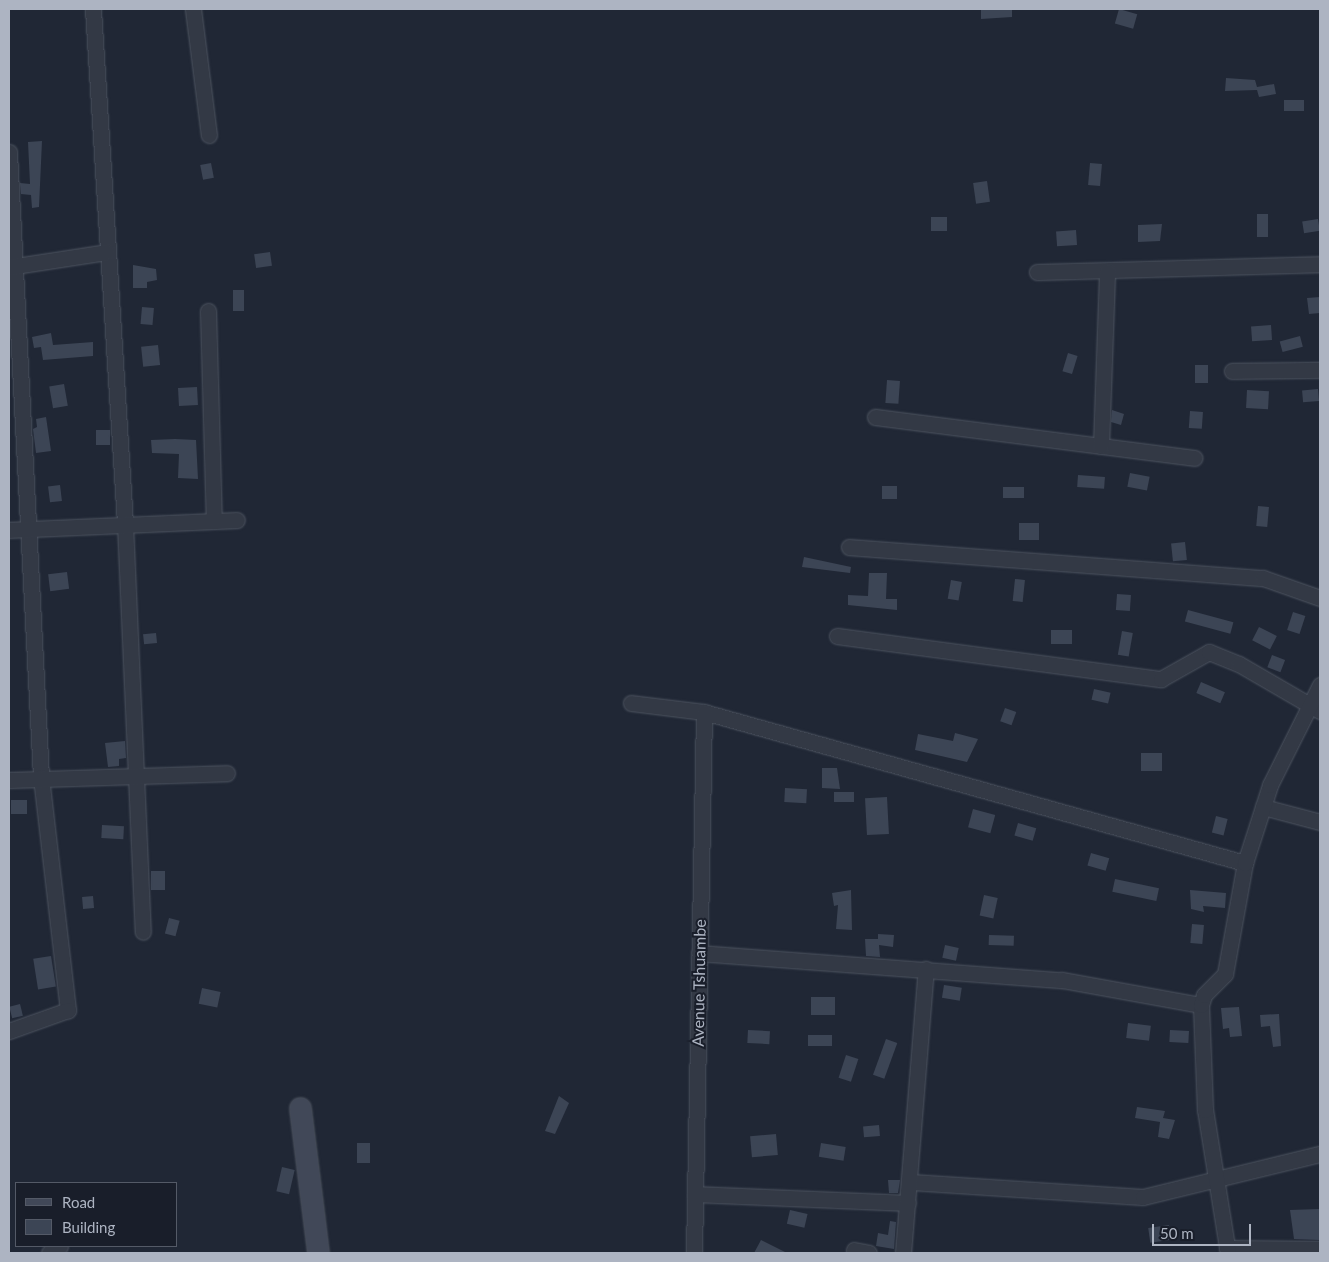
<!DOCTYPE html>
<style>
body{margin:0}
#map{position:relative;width:1329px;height:1262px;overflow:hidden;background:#202735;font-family:Lato,sans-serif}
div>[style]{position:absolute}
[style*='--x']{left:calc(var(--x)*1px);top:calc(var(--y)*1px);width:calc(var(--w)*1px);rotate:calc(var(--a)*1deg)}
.building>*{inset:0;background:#3c4555;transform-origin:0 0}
.roads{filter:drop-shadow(0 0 1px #4d5460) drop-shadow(0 0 1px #4d5460)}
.street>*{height:15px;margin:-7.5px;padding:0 7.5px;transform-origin:7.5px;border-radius:7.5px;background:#333945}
.secondary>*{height:21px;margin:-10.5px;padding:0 10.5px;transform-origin:10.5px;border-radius:10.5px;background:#414858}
span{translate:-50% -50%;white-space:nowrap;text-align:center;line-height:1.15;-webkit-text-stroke:4px #191e2a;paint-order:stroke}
.street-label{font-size:16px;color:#adb4c2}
.frame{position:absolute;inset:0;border:10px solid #adb4c2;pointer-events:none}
.legend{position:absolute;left:15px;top:1182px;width:162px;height:65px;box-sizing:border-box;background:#191e2a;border:1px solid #545a67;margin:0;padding:6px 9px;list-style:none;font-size:15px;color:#adb4c2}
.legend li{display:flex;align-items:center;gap:10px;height:25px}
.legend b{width:25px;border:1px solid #545a67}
.scale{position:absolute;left:1152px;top:1224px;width:99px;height:22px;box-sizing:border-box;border:2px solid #adb4c2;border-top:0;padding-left:6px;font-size:15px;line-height:18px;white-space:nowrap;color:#adb4c2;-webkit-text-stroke:4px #191e2a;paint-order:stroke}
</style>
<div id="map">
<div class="building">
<div style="clip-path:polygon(981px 9px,1012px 9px,1012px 17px,981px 19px)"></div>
<div style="left:1119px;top:9px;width:19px;height:15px;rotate:16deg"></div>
<div style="clip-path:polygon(1226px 78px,1255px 80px,1257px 87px,1274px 84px,1276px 94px,1259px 97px,1257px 90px,1225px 91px)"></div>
<div style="left:1284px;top:100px;width:20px;height:11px"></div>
<div style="clip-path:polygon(42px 141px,39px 207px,32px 208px,31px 195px,21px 194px,20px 183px,30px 184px,28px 142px)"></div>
<div style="left:211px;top:163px;width:15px;height:11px;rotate:79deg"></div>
<div style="left:1090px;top:163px;width:12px;height:22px;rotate:5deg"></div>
<div style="left:987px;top:181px;width:21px;height:14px;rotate:82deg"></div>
<div style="left:1257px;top:214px;width:11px;height:23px"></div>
<div style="left:931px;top:217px;width:16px;height:14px"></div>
<div style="left:1318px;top:219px;width:12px;height:16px;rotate:81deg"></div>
<div style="clip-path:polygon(1162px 224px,1160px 241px,1138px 242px,1138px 225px)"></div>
<div style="left:1076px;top:230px;width:15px;height:20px;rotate:86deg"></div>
<div style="left:270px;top:252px;width:14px;height:16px;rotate:82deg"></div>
<div style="clip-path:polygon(133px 265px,156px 269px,157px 280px,147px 282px,147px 288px,133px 288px)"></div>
<div style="left:233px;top:290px;width:11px;height:21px"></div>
<div style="clip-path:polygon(1320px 297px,1320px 313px,1309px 314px,1307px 298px)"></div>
<div style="left:142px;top:307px;width:12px;height:17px;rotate:5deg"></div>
<div style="left:1271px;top:325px;width:15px;height:20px;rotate:86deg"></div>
<div style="clip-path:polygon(51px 333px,53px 345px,93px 342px,93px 356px,43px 360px,41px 347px,34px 348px,32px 337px)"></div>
<div style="left:1300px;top:336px;width:11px;height:21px;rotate:75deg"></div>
<div style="left:158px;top:345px;width:20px;height:17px;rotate:84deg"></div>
<div style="left:1068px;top:353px;width:10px;height:19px;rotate:17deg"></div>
<div style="left:1195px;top:365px;width:13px;height:18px"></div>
<div style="left:887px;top:380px;width:13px;height:23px;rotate:4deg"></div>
<div style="left:64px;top:384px;width:22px;height:15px;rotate:80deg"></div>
<div style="left:197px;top:387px;width:18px;height:19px;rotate:87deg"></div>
<div style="left:1318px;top:389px;width:12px;height:16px;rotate:85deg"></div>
<div style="left:1247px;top:390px;width:22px;height:18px;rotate:3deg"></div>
<div style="clip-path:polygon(1112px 410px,1124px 414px,1121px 425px,1111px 422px)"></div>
<div style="left:1190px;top:411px;width:13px;height:17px;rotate:4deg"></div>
<div style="clip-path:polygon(46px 417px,51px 451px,36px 453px,33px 429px,37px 427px,36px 419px)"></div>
<div style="left:96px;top:430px;width:14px;height:15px"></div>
<div style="clip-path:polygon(175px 439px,196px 440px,198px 479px,178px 478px,179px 454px,152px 453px,151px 440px)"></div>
<div style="left:1130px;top:473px;width:20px;height:14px;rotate:11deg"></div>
<div style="left:1078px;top:475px;width:27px;height:12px;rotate:4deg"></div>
<div style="left:60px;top:485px;width:16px;height:12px;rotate:83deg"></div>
<div style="left:882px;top:486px;width:15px;height:13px"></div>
<div style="left:1024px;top:487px;width:11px;height:21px;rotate:90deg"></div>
<div style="left:1258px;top:506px;width:11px;height:20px;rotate:5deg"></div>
<div style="left:1019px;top:523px;width:20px;height:17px"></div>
<div style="left:1185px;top:542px;width:18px;height:14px;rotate:84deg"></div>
<div style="clip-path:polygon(804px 557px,851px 567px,850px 573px,802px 567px)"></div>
<div style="left:67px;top:572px;width:17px;height:19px;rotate:83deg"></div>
<div style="clip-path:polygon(869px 573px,887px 573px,886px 599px,897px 599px,897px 610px,848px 605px,848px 595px,868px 596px)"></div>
<div style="left:1015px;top:579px;width:10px;height:22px;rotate:6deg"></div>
<div style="left:951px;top:580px;width:11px;height:19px;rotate:10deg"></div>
<div style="left:1117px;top:594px;width:14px;height:16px;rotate:4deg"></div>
<div style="left:1188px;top:610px;width:47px;height:12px;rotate:15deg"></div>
<div style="left:1293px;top:612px;width:13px;height:19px;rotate:18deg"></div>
<div style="left:1259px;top:627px;width:20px;height:15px;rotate:27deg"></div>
<div style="left:1051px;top:630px;width:21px;height:14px"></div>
<div style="left:1122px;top:631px;width:11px;height:24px;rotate:10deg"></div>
<div style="left:156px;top:633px;width:10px;height:13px;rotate:84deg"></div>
<div style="left:1272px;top:655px;width:14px;height:13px;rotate:21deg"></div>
<div style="left:1201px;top:682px;width:26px;height:12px;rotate:23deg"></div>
<div style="left:1094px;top:689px;width:17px;height:11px;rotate:13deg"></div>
<div style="left:1005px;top:708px;width:12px;height:14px;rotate:20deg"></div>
<div style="clip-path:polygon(955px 733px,978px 739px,967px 762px,915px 750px,918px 734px,953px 741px)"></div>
<div style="clip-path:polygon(125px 741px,126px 758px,119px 759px,119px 766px,108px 767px,105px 743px)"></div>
<div style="left:1162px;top:753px;width:18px;height:21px;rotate:90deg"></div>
<div style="clip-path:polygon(822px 768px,837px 768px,840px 789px,822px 788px)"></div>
<div style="left:785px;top:788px;width:22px;height:14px;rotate:3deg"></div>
<div style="left:834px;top:792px;width:20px;height:10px"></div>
<div style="left:887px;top:797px;width:37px;height:22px;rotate:87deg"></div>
<div style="left:11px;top:800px;width:16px;height:14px"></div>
<div style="left:973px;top:809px;width:23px;height:19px;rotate:15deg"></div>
<div style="left:1216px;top:816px;width:12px;height:17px;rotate:14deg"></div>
<div style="left:1018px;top:823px;width:19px;height:13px;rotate:16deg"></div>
<div style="left:102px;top:825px;width:22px;height:13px;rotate:3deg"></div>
<div style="left:1091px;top:853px;width:19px;height:13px;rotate:16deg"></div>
<div style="left:151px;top:871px;width:14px;height:19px"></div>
<div style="left:1115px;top:879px;width:45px;height:13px;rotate:12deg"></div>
<div style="clip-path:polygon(851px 890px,852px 930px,836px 929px,838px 905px,834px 906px,832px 893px)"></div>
<div style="clip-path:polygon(1190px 890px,1226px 893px,1225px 908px,1203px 906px,1204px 912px,1191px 909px)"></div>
<div style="left:984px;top:895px;width:14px;height:21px;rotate:12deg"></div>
<div style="left:93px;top:896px;width:12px;height:11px;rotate:85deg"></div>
<div style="left:169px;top:918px;width:11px;height:16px;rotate:15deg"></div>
<div style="left:1192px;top:924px;width:12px;height:19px;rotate:5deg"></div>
<div style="clip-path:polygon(878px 934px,894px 935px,893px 947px,879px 945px,880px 957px,866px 956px,865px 939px,878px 939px)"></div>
<div style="left:989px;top:935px;width:25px;height:10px;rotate:2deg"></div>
<div style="left:945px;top:945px;width:14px;height:13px;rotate:12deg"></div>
<div style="left:51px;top:956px;width:31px;height:18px;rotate:81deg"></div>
<div style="left:944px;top:985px;width:18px;height:13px;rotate:9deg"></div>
<div style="left:202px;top:988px;width:19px;height:16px;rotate:12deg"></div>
<div style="left:811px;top:997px;width:24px;height:18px"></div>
<div style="left:20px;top:1004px;width:12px;height:11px;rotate:76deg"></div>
<div style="clip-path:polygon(1239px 1007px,1242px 1036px,1230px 1037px,1229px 1028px,1223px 1029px,1221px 1008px)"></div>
<div style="clip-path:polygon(1279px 1014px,1281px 1046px,1273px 1047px,1270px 1026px,1261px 1027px,1260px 1015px)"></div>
<div style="left:1128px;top:1023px;width:23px;height:15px;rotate:7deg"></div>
<div style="left:748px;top:1030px;width:22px;height:13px;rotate:3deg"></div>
<div style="left:1170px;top:1030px;width:19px;height:12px;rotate:3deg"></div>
<div style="left:832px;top:1035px;width:11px;height:24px;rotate:90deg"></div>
<div style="left:886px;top:1039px;width:12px;height:38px;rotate:20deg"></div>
<div style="left:846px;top:1055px;width:13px;height:24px;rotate:18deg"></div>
<div style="clip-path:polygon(559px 1096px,569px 1103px,555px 1134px,545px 1131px)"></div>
<div style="clip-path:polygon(1137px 1107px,1165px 1111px,1163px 1118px,1175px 1120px,1169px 1139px,1158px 1137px,1160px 1122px,1135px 1118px)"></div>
<div style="left:879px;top:1125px;width:11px;height:16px;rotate:85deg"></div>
<div style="left:776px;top:1134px;width:21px;height:26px;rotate:85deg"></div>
<div style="left:357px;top:1143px;width:13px;height:20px"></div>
<div style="left:821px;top:1143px;width:25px;height:14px;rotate:9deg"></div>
<div style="left:282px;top:1167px;width:13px;height:25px;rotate:13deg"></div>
<div style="clip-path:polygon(888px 1180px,900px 1180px,898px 1193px,889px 1193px)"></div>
<div style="clip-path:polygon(1320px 1209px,1319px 1240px,1294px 1239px,1290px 1210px)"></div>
<div style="left:790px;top:1210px;width:18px;height:14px;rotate:13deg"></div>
<div style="clip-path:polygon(890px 1221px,896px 1222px,894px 1249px,876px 1246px,878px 1233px,888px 1235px)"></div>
<div style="left:1169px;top:1225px;width:15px;height:21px;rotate:82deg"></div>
<div style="clip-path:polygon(761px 1240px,787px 1253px,754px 1253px)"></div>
</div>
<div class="roads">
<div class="street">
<div style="--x:93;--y:9;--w:516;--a:86.44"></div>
<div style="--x:125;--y:524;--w:408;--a:87.5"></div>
<div style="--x:193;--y:9;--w:127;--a:82.8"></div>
<div style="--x:9;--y:152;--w:626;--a:87.07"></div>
<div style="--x:41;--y:777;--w:235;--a:83.4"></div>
<div style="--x:68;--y:1010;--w:63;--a:160.4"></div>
<div style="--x:9;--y:267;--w:99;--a:-8.7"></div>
<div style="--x:1037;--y:272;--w:283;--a:-1.6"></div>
<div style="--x:208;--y:311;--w:210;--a:88.4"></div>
<div style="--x:1232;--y:371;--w:88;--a:-0.7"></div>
<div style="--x:875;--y:417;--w:322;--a:7.3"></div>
<div style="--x:1101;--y:446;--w:175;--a:-88"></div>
<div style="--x:9;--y:530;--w:228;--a:-2.5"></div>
<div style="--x:849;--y:547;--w:415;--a:4.3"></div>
<div style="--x:1263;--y:578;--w:60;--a:19.3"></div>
<div style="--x:837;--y:636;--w:327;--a:7.6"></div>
<div style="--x:1161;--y:679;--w:55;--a:-29.4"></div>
<div style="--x:1209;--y:652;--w:32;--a:22"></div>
<div style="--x:1239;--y:664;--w:94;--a:30.1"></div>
<div style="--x:631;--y:703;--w:74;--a:7"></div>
<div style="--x:704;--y:712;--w:562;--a:15.6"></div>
<div style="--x:9;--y:780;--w:218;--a:-1.8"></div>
<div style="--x:1263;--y:807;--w:59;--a:14.7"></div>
<div style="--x:699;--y:953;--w:364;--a:4.3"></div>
<div style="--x:1062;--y:980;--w:141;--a:10.2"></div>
<div style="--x:911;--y:1182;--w:232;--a:3.7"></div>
<div style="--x:1143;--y:1197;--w:182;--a:-13.7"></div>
<div style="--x:695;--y:1194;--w:213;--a:2.4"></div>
<div style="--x:1227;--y:1248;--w:93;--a:0.6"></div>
<div style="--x:854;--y:1250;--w:15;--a:11"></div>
<div style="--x:49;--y:1253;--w:13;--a:-32"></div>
<div style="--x:694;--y:1253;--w:541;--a:-88.94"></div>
<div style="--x:903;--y:1253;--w:285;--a:-85.4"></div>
<div style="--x:1228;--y:1253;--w:145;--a:-99.1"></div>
<div style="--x:1205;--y:1110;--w:105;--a:-92.2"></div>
<div style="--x:1201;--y:1005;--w:10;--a:-73"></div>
<div style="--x:1204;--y:995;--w:30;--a:-45"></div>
<div style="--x:1225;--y:974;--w:113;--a:-79.8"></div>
<div style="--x:1245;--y:863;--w:82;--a:-72.2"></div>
<div style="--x:1270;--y:785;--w:112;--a:-63.4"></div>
</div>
<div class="secondary">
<div style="--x:300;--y:1108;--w:146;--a:82.9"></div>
</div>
</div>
<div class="street-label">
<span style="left:699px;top:983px;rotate:-89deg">Avenue Tshuambe</span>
</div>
<div class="frame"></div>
<ul class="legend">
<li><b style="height:6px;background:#414858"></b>Road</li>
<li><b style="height:14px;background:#3c4555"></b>Building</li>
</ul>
<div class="scale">50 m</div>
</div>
